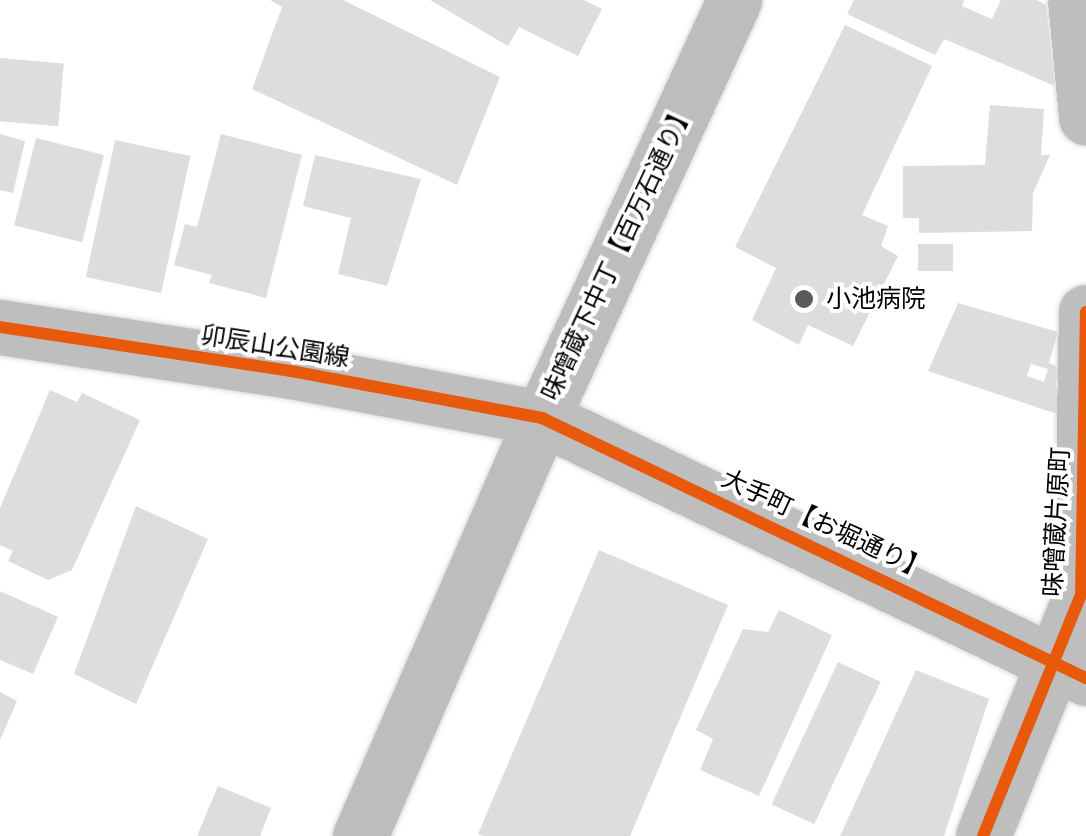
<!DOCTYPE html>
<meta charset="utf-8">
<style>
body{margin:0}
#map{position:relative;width:1086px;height:836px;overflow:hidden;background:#fff;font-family:"Varela Round","Noto Sans JP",sans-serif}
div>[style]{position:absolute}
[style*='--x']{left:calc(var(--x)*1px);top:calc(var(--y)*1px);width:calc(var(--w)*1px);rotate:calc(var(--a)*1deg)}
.building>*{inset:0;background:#ddd;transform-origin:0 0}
.roads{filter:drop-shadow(0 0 2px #dbdbdb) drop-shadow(0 0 2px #dbdbdb)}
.minor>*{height:55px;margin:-27.5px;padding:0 27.5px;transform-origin:27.5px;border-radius:27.5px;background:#bebebe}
.highway>*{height:55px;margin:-27.5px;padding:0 27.5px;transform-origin:27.5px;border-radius:27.5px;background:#bdbdbd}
.cycleway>*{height:12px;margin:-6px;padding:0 6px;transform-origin:6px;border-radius:6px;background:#e8590c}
.dots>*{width:28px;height:28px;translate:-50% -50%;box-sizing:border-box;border:5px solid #fff;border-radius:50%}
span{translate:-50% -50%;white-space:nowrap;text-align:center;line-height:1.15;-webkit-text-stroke:8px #fff;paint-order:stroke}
.street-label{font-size:25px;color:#000}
.poi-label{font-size:25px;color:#000}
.left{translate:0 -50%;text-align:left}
</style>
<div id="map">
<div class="building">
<div style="clip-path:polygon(270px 0,343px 0,500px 77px,457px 185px,252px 89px,282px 7px)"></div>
<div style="clip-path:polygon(430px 0,584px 0,602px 9px,578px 56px,519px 27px,508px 46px)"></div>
<div style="clip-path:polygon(854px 0,964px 0,962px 6px,992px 19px,1001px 0,1037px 0,1046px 5px,1055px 86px,944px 39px,935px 55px,847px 14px)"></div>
<div style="clip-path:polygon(845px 25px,932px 66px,862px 215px,888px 226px,881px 246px,898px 256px,853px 346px,808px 325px,799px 345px,752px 320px,776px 268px,735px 247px)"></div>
<div style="left:0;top:58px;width:64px;height:63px;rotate:5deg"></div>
<div style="clip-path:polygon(990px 105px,1044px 109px,1041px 155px,1050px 155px,1033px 193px,1032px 231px,919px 233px,919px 218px,903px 218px,903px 166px,985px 165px)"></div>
<div style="clip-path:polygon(0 134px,25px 141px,13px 193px,0 190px)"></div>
<div style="clip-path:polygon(221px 134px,302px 155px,266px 298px,209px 283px,212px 275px,174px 265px,185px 224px,197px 227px)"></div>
<div style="left:36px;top:138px;width:70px;height:90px;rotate:14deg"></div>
<div style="left:115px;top:140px;width:77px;height:140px;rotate:12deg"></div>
<div style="clip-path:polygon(315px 155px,421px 179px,387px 286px,338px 274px,351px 218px,303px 206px)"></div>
<div style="left:953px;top:244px;width:27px;height:35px;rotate:90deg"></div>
<div style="clip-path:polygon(evenodd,958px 303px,1058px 332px,1049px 363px,1060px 368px,1055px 386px,1065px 389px,1066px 417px,928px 371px,958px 303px,1031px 364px,1048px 369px,1044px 382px,1027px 376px,1031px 364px)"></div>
<div style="clip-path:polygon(50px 390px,77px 402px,82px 393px,140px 420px,72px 570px,48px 580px,8px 561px,13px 551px,0 545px,0 508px)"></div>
<div style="clip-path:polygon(136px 506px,208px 539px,136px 704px,74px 674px)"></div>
<div style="clip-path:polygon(599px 550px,728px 605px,630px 836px,483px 836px,478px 834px)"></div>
<div style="clip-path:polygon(0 591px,58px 617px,33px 674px,0 660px)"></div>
<div style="clip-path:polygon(779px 610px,832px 635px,759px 796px,700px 770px,713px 739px,696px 730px,743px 629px,768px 632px)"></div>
<div style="left:838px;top:662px;width:47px;height:157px;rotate:25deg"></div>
<div style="clip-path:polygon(916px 670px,989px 699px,944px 836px,840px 836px)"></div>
<div style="clip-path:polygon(0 692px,17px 701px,0 740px)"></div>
<div style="clip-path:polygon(218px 786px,271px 808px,260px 836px,197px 836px)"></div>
</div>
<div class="roads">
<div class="minor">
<div style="--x:1075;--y:0;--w:118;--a:84.6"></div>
<div style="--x:0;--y:327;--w:294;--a:8.6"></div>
<div style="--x:291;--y:371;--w:255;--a:10.6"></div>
<div style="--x:542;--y:418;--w:603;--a:25.55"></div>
<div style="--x:983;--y:836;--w:260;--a:-67.9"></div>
<div style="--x:1081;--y:595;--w:283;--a:-89"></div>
</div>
<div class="highway">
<div style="--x:360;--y:836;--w:456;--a:-66.5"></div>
<div style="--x:542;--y:418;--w:460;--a:-65.3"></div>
</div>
</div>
<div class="cycleway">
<div style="--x:0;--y:327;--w:294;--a:8.6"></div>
<div style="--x:291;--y:371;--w:255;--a:10.6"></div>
<div style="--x:542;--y:418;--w:603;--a:25.55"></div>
<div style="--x:983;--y:836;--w:260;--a:-67.9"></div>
<div style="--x:1081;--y:595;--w:283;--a:-89"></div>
</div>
<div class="dots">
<div style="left:804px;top:299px;background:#595959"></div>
</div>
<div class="street-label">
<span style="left:618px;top:252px;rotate:-65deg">味噌蔵下中丁【百万石通り】</span>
<span style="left:275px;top:347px;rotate:9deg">卯辰山公園線</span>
<span style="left:1057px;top:522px;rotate:-87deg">味噌蔵片原町</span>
<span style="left:825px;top:525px;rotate:25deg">大手町【お堀通り】</span>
</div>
<div class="poi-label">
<span class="left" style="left:826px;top:299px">小池病院</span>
</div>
</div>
